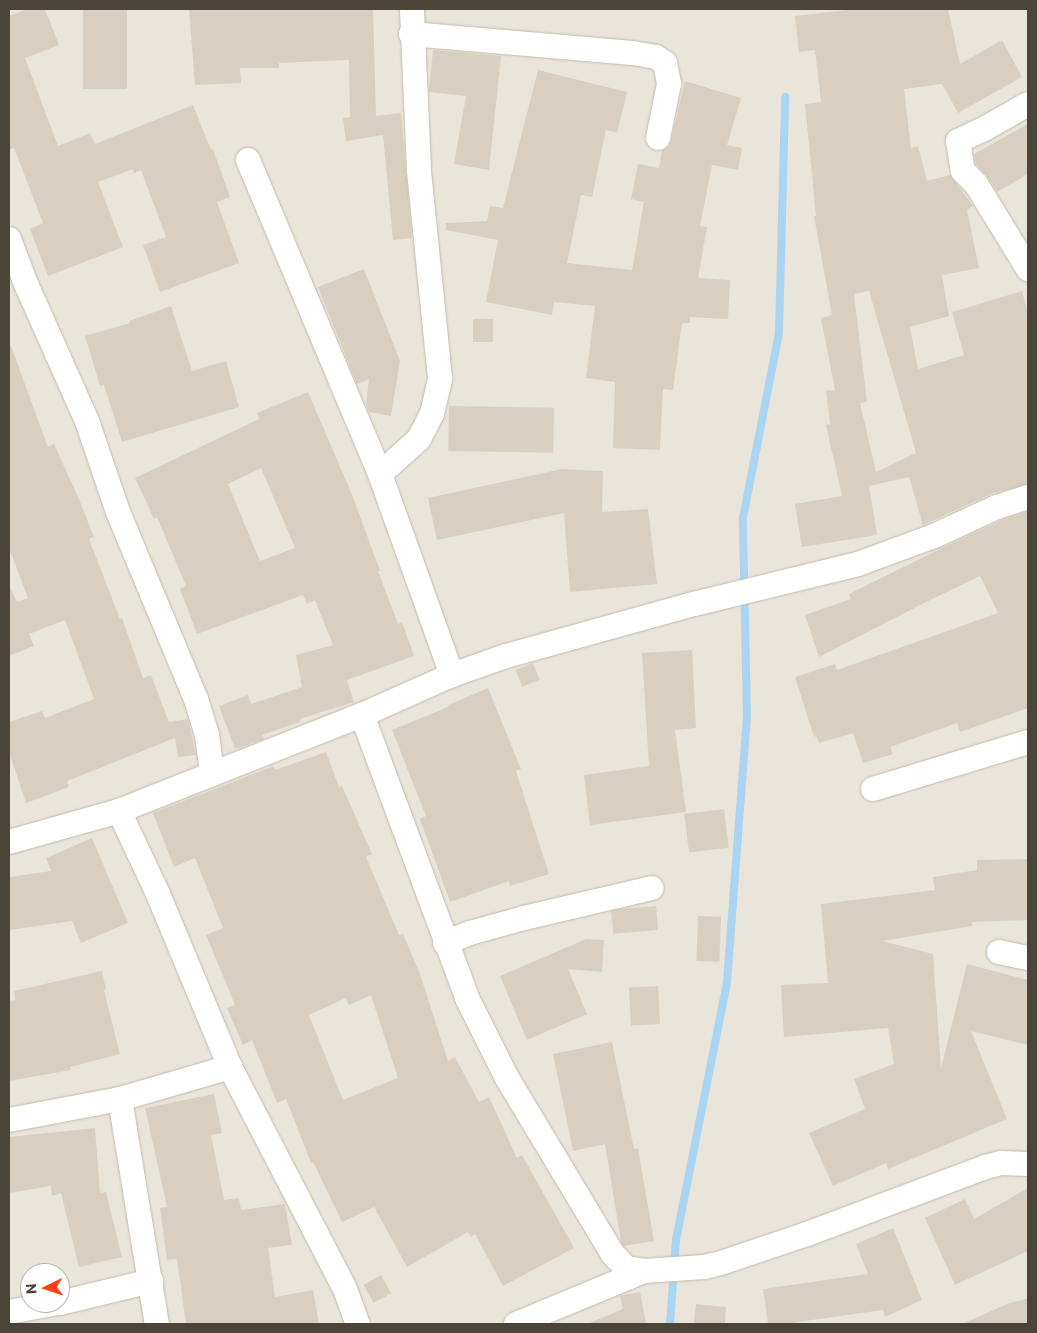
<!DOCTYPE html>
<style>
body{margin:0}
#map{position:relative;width:1037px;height:1333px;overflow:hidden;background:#f6f3ec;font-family:Commissioner,sans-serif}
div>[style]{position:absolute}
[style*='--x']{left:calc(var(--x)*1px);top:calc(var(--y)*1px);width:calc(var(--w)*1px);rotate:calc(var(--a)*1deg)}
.residential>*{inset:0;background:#eae5da}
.stream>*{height:8px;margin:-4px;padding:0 4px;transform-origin:4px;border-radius:4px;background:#a9d4f2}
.building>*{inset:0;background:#d8cfc1;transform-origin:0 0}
.roads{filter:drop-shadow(0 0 1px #c2bbae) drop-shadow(0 0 1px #c2bbae)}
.minor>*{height:24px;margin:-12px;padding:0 12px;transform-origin:12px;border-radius:12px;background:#fff}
span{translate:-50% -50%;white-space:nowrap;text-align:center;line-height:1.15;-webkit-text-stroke:4px #fff;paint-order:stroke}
.frame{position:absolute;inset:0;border:10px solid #4b4439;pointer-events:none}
.north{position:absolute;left:20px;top:1263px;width:50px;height:50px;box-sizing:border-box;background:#fff;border:1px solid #b7b4b0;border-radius:50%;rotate:266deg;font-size:14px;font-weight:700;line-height:20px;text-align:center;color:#4b4439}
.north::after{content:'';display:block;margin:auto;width:18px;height:22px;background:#fc3f1d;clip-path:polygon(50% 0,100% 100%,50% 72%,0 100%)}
</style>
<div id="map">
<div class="residential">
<div style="clip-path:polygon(evenodd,9px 9px,1028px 9px,1028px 1324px,9px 1324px,9px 9px,30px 1273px,60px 1273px,60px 1303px,30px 1303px,30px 1273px)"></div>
</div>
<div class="stream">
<div style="--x:670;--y:1324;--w:84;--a:-85.9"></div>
<div style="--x:676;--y:1240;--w:263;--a:-78.8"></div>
<div style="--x:727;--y:982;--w:266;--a:-85.7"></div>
<div style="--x:747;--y:717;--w:199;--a:-91.2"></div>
<div style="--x:743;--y:518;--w:188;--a:-79"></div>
<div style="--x:779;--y:333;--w:236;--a:-88.5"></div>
</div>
<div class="building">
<div style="clip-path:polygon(28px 9px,45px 9px,59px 45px,25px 58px,58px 146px,90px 133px,95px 144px,193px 105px,211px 150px,213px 149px,230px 197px,217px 202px,239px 263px,160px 292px,143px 245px,166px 237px,141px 170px,134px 173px,133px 169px,98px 182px,123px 247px,48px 276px,30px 229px,43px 223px,14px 148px,9px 150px,9px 16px)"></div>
<div style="left:83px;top:9px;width:44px;height:80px"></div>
<div style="clip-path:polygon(189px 9px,373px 9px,376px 116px,401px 113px,412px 238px,393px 240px,383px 135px,346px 141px,343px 118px,350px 117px,349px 60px,279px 63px,279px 68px,240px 68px,241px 83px,195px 85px)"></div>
<div style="clip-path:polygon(evenodd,857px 9px,948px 9px,960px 64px,1002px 40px,1022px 77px,958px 113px,942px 84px,904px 89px,911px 148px,918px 146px,927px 181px,950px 175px,973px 206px,967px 210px,979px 268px,942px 275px,949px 316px,910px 327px,918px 369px,964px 355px,952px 312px,1022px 291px,1028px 313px,1028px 484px,991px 494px,923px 525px,909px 477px,869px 486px,877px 535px,802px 547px,795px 504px,842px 496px,826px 425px,830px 424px,826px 391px,835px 390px,821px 318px,832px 315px,814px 216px,816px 216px,805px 104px,821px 102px,815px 50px,799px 52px,795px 16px,857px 9px,869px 291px,916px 453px,876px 472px,860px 403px,867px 402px,854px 294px,869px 291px)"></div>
<div style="clip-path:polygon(433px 50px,501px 56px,489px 170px,454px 164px,466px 96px,429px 92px)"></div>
<div style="clip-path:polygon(538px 70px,627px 92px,617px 133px,606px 130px,592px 197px,581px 195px,567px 263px,632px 270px,644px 202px,631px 199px,638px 164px,659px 168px,662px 151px,669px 147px,671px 141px,685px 81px,741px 98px,727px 145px,742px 148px,738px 170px,712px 165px,700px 226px,707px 227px,698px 278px,730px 280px,728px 319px,690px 317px,690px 323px,682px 323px,673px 390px,663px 389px,660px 450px,613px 448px,615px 382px,586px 378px,595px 306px,554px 302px,552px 315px,486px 302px,498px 240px,446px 230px,446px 223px,487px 221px,490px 206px,503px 208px)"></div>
<div style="clip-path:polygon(1028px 124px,1028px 174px,997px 192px,988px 177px,976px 164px,974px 154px)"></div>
<div style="clip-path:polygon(364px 269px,400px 361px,391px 416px,369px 412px,366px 404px,369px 379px,357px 384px,318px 287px)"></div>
<div style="clip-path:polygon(171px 306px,192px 371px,226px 361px,239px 407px,122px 442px,104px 385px,100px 386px,85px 336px,130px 323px,129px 321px)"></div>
<div style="left:473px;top:319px;width:20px;height:23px"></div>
<div style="clip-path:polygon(11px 346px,48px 447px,54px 444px,79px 499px,94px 537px,89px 539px,120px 619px,122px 618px,143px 678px,151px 675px,169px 722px,188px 719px,196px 755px,178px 757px,175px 738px,67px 781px,69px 787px,26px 803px,9px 752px,9px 722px,42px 711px,45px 718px,94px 699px,65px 620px,29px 634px,34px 646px,9px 656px,9px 585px,17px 602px,28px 598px,9px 548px,9px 347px)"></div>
<div style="clip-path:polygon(evenodd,308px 392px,353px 497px,380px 571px,378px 571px,398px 624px,402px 622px,414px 656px,347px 680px,354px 702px,300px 719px,300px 722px,262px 735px,264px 739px,235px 749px,219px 706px,248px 695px,251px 704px,302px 687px,296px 655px,333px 645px,315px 600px,307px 604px,303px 595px,197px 634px,180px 589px,186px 586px,157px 517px,154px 519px,135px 478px,259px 419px,257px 413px,308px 392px,261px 468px,295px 548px,260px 561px,228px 484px,261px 468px)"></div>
<div style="left:449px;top:406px;width:105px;height:45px;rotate:1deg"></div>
<div style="clip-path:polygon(562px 469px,603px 471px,602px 512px,648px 509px,657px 584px,570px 592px,564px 513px,437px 540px,428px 498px)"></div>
<div style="clip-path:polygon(1028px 511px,1028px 708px,960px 732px,957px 723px,890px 747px,893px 754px,863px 763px,853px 733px,819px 743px,816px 736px,814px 737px,795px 677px,835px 664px,837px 670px,998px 613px,980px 576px,926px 602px,819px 657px,805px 615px,851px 599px,849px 594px,942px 548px,1002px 520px)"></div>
<div style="clip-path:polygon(692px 650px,696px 728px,675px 730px,686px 812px,590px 825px,584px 775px,649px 766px,642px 653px)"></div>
<div style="left:533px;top:663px;width:18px;height:19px;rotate:68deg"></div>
<div style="clip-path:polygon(488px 688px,521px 769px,516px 771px,549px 874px,510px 886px,509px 881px,450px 902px,420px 819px,426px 816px,392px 730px,448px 707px,448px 705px)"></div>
<div style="clip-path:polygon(evenodd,326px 752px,339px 787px,342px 786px,372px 854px,366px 857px,399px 935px,403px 934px,420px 974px,448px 1061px,455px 1057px,479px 1102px,489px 1097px,517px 1158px,522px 1155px,574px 1248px,503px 1286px,475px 1234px,471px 1237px,468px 1232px,407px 1267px,374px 1207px,342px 1222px,313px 1162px,311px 1163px,286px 1099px,277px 1103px,252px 1040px,243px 1045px,227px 1008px,235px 1005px,206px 935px,223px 928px,195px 858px,174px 867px,153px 813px,274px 766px,275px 770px,326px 752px,371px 995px,398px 1078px,343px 1100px,309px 1015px,346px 998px,349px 1005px,371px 995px)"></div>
<div style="left:724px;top:809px;width:39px;height:40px;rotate:83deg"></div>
<div style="clip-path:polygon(92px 838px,128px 923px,81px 943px,72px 921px,9px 930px,9px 877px,51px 871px,46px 858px)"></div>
<div style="clip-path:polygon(1028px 859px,1028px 920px,972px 922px,972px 926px,882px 941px,933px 954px,941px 1068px,967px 964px,1028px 980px,1028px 1045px,971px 1031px,1007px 1119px,888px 1169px,886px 1163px,833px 1186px,809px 1133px,865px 1109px,854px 1079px,894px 1064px,888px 1028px,784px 1037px,781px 985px,828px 983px,821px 904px,935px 890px,933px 877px,977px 870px,977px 860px)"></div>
<div style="left:656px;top:906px;width:24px;height:45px;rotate:85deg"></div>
<div style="left:698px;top:916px;width:23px;height:45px;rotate:2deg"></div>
<div style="clip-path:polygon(586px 939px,604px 940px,602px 972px,568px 969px,587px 1014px,527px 1040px,500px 976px)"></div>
<div style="clip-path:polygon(102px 971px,106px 990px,104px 990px,120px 1054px,70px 1067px,71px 1070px,9px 1081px,9px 1001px,15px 1000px,14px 991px)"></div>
<div style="left:658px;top:986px;width:38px;height:29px;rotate:87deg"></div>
<div style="clip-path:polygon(612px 1042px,634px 1149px,638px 1148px,654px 1241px,624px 1246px,621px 1242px,605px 1144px,573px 1151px,553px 1054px)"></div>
<div style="clip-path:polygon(214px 1094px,222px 1133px,211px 1135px,224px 1200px,239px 1198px,241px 1210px,285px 1204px,292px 1245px,268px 1248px,275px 1297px,313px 1290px,319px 1324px,186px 1324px,177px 1259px,167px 1260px,160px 1208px,167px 1207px,145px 1108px)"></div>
<div style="clip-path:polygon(95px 1128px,100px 1193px,106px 1192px,122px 1257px,79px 1267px,61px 1193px,52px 1196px,51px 1186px,9px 1193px,9px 1137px)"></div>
<div style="clip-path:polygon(1028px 1188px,1028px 1251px,955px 1285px,925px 1218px,965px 1199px,974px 1219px)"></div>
<div style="clip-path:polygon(893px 1228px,922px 1300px,885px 1317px,883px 1310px,784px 1324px,768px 1324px,763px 1289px,868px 1274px,856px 1244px)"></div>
<div style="left:381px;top:1275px;width:21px;height:20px;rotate:61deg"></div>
<div style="clip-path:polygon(640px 1292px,646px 1324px,587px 1324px,623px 1309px,620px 1296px)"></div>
<div style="clip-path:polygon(1028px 1298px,1028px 1324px,962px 1324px,1007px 1304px)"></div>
<div style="clip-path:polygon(696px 1304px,726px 1307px,725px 1324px,694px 1324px)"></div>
</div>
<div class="roads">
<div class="minor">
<div style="--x:411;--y:34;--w:222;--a:4.9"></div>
<div style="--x:632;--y:53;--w:24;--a:9"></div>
<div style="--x:656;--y:57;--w:11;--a:34"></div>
<div style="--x:665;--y:63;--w:21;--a:79"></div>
<div style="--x:669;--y:84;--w:55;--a:101.5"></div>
<div style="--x:1028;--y:104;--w:48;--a:150.3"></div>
<div style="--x:986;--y:128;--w:31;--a:155"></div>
<div style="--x:958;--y:141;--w:30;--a:81"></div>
<div style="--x:963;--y:171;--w:18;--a:45"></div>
<div style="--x:976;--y:184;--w:100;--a:58.5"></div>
<div style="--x:248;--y:160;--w:341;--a:67.2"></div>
<div style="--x:380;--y:474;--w:214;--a:70.3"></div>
<div style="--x:9;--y:239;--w:48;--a:69.3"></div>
<div style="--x:26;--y:284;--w:150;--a:66"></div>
<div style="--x:87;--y:421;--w:96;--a:71.2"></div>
<div style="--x:118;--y:512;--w:203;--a:67.4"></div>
<div style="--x:196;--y:699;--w:37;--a:73"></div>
<div style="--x:207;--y:734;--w:40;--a:82.9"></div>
<div style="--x:380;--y:474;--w:52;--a:-41.9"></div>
<div style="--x:419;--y:439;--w:28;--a:-63"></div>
<div style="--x:432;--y:414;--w:37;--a:-77"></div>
<div style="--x:440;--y:378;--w:209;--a:-95.8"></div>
<div style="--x:419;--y:170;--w:161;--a:-92.5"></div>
<div style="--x:362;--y:715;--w:302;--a:69.6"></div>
<div style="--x:467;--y:998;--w:89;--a:63.4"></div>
<div style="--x:507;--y:1078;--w:204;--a:59"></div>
<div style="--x:612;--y:1253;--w:21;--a:47"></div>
<div style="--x:626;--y:1268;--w:18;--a:9"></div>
<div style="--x:873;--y:789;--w:162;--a:-16.9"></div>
<div style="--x:119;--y:811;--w:92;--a:64.8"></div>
<div style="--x:158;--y:894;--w:187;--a:67.4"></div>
<div style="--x:230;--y:1067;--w:250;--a:62.6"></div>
<div style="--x:345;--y:1289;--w:37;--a:70"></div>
<div style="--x:9;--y:842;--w:114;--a:-15.7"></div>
<div style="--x:119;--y:811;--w:261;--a:-21.6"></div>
<div style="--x:362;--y:715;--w:98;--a:-24"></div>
<div style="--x:452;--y:675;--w:57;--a:-19.4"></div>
<div style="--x:506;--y:656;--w:195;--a:-15.5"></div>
<div style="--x:694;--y:604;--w:169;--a:-13.7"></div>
<div style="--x:858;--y:564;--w:81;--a:-20.2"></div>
<div style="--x:934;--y:536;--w:69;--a:-24.7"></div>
<div style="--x:997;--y:507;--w:33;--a:-18"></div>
<div style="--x:445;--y:943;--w:27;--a:-22"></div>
<div style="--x:470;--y:933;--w:56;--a:-15.5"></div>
<div style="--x:524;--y:918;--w:131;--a:-13.2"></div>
<div style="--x:999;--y:952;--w:30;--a:12"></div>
<div style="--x:120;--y:1099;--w:228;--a:80.7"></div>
<div style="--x:9;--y:1120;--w:113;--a:-10.7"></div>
<div style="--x:120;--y:1099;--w:115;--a:-16.2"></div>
<div style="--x:60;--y:1303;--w:94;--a:-13.6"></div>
<div style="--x:9;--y:1312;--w:50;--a:-10.4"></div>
<div style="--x:516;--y:1324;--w:139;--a:-22.5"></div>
<div style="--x:644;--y:1271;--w:60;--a:-3.8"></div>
<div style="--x:704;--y:1267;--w:17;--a:-13"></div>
<div style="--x:721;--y:1263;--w:91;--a:-18.6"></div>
<div style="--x:807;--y:1234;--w:190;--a:-20.6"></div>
<div style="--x:985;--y:1167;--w:16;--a:-14"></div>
<div style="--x:1001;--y:1163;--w:27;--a:2"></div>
</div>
</div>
<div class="frame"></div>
<div class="north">N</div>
</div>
